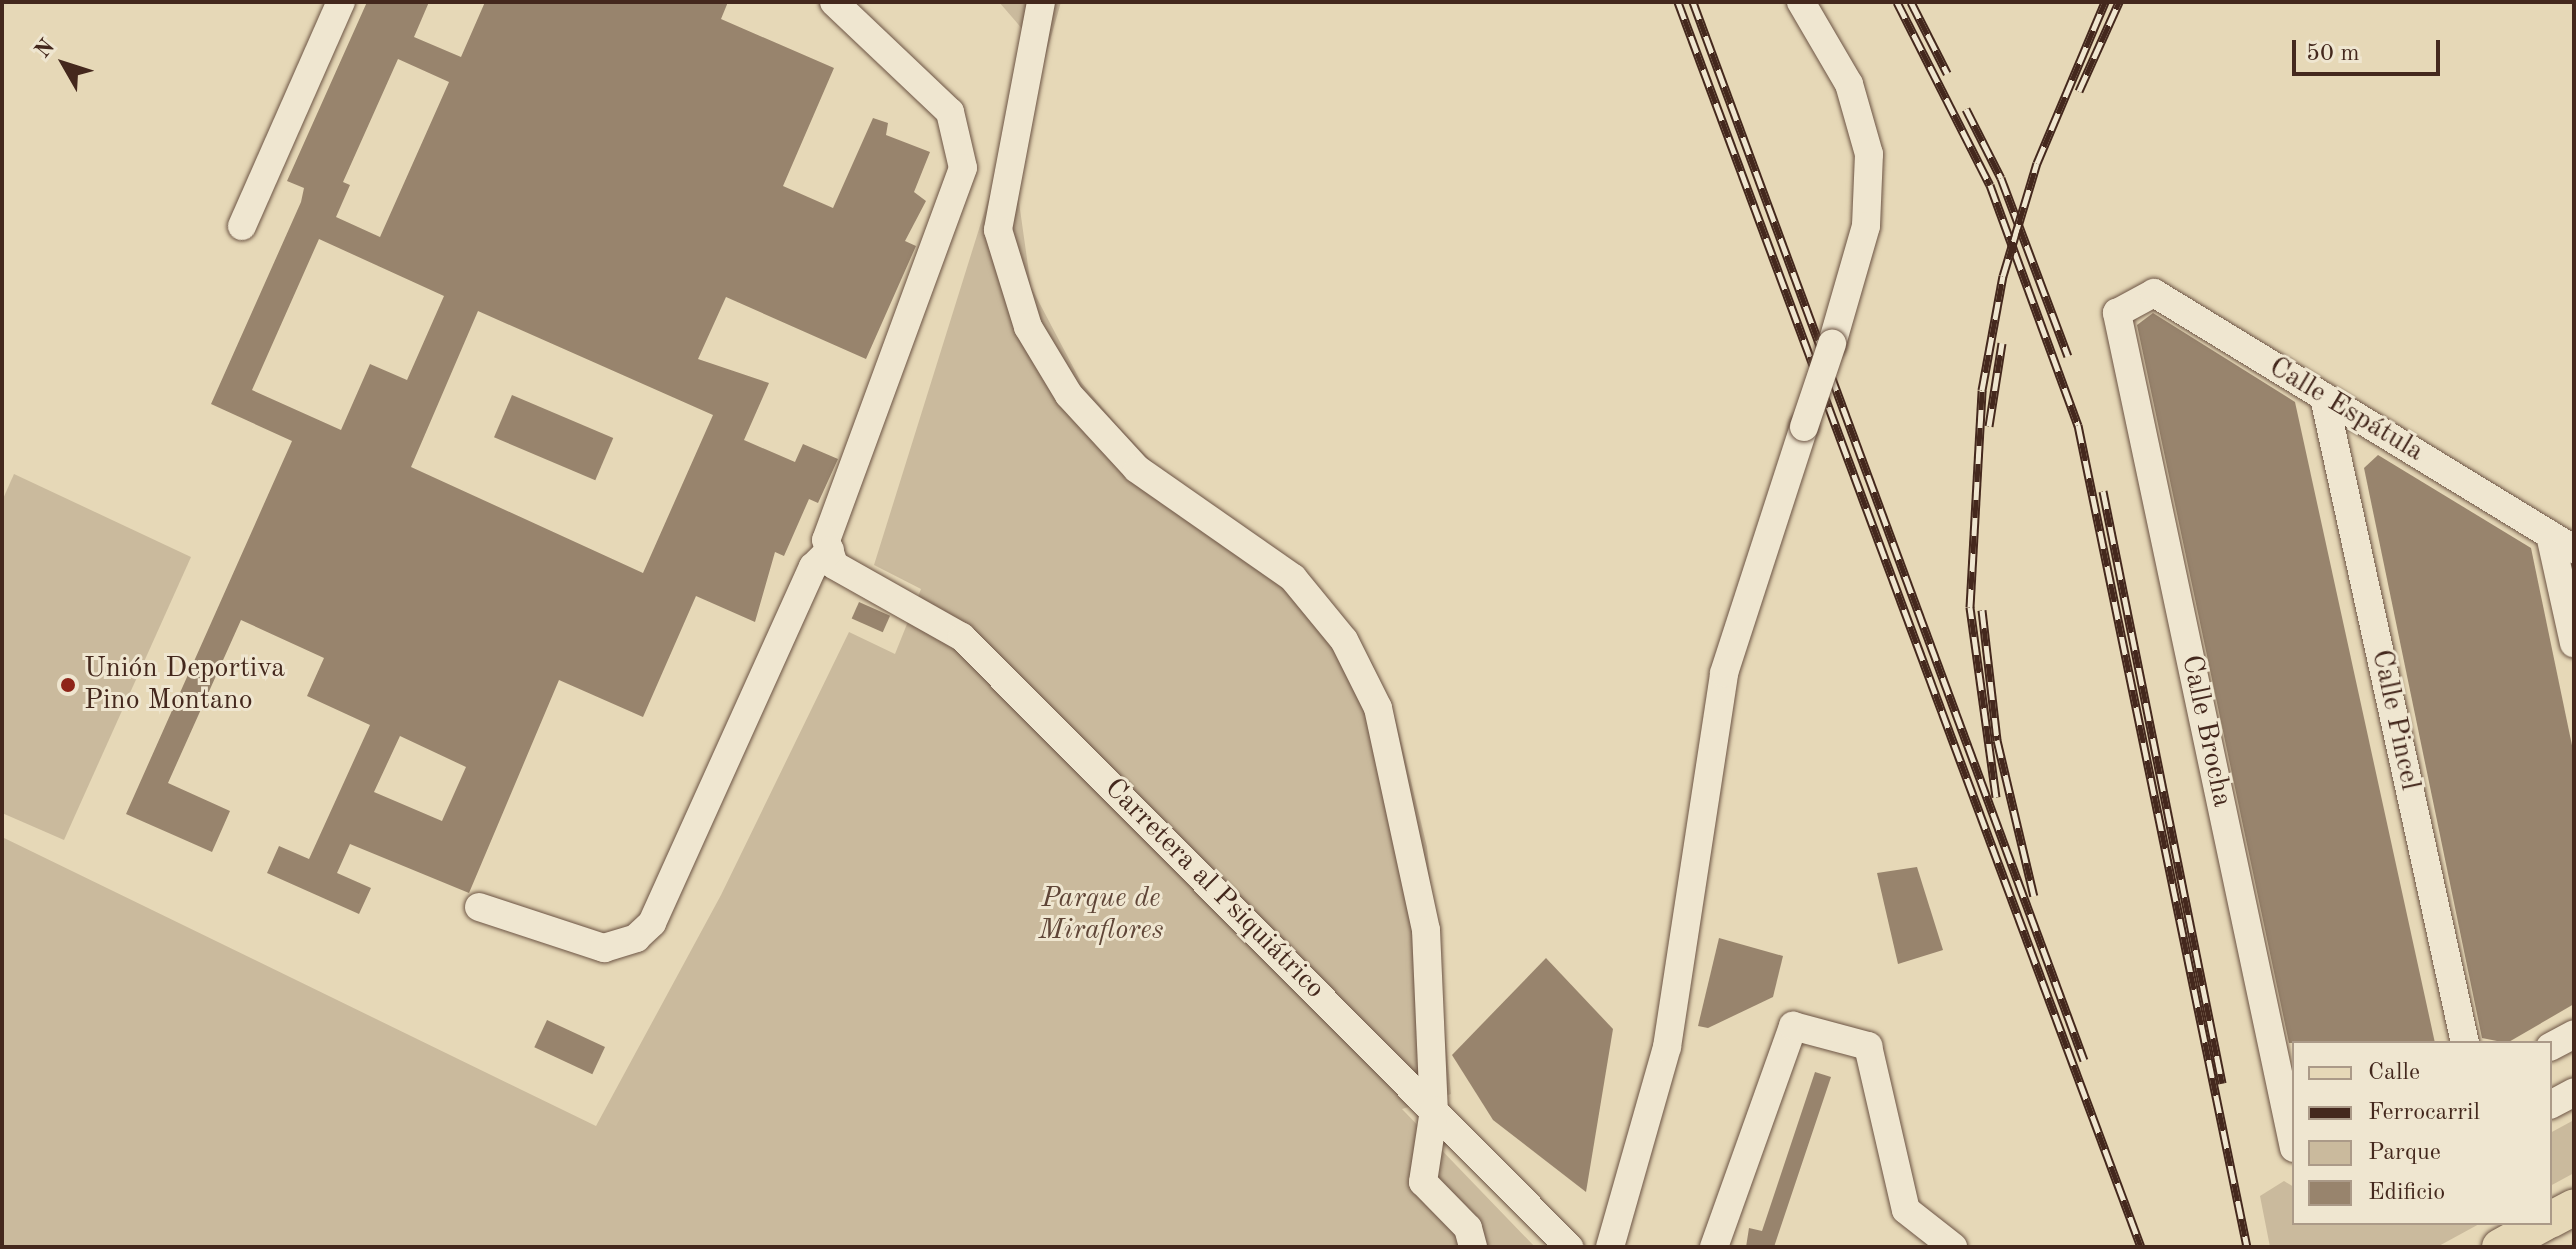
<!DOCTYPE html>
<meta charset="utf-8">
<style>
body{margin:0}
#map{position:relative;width:2576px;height:1249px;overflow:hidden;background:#e6d8b7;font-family:"Old Standard TT",serif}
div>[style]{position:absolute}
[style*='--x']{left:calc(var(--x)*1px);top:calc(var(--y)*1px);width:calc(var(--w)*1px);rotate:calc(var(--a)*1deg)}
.green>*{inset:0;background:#caba9d}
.building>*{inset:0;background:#98846d;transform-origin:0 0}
.roads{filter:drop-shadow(0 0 2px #6c5444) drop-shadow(0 0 2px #6c5444)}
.minor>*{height:28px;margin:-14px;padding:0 14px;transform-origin:14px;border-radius:14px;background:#efe6d0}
.major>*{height:36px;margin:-18px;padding:0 18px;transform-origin:18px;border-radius:18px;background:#e6d8b7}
.rail>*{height:9px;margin-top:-4.5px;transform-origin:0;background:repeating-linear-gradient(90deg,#efe6d0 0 18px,#44281d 0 36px);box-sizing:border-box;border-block:2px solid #44281d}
.bridges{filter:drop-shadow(0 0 2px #6c5444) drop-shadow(0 0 2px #6c5444)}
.minor-bridge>*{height:28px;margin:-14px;padding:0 14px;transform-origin:14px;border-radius:14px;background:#efe6d0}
.dots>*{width:22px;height:22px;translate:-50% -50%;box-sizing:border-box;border:4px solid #efe6d0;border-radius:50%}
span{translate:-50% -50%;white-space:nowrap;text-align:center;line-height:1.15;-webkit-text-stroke:6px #efe6d0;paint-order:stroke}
.street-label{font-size:28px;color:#44281d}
.poi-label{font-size:28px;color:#44281d}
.left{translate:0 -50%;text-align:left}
.park-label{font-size:28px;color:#5f4537;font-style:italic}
.frame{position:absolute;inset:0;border:4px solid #44281d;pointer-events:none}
.legend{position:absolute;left:2292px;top:1041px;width:260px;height:184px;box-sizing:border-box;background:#efe6d0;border:2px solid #ab9a88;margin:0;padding:10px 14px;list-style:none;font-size:24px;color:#44281d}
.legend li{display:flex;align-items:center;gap:16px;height:40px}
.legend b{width:40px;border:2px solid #ab9a88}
.north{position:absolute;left:24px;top:24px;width:80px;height:80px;-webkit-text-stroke:6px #efe6d0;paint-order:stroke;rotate:309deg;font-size:22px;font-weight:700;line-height:32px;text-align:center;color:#44281d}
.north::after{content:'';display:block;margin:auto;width:28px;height:36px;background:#44281d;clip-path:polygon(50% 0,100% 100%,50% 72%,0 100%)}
.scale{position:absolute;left:2292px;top:40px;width:148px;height:36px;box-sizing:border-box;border:4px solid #44281d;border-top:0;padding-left:10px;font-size:24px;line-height:28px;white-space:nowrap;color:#44281d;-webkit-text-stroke:6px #efe6d0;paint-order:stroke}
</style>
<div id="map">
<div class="green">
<div style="clip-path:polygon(999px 2px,1061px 2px,1014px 167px,1031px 287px,1081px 382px,1117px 425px,1158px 468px,1309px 575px,1372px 663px,1396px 720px,1427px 847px,1451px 1094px,1402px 1109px,1535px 1247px,2px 1247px,2px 837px,596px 1126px,721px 895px,849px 632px,895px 654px,921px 589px,874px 565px,994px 181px,1024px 31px)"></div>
<div style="clip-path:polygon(14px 474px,191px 557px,64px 840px,2px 813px,2px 501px)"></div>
<div style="clip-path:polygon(2574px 1120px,2574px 1173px,2550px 1186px,2550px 1133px)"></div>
<div style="clip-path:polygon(2284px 1181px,2294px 1187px,2294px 1223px,2481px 1223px,2437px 1247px,2270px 1247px,2260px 1196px)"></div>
</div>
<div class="building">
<div style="clip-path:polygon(evenodd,367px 2px,429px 2px,414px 37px,461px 57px,485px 2px,728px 2px,721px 19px,834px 68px,783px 186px,833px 208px,873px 118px,888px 123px,886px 135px,930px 152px,914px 192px,926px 201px,905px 241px,916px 246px,866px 359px,726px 297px,698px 359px,769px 383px,744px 440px,795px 462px,803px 444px,838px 459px,818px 503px,809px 499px,784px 556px,775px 552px,755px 622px,696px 596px,643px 717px,559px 680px,469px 893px,350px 844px,337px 873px,371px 888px,359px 914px,267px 873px,279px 846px,309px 859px,370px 725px,307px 696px,324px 658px,241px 620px,168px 783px,230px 811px,212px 852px,126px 814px,292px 441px,211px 404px,301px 202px,304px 188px,287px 181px,367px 2px,398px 59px,449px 82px,380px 237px,336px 217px,350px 185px,343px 182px,398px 59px,367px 2px,319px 239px,444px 296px,407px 380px,370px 364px,341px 430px,252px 390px,319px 239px,367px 2px,478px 311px,713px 415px,643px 573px,411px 467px,478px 311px,367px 2px,400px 736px,466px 767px,442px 821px,374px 792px,400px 736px)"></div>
<div style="clip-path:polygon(2153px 313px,2295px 402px,2435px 1043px,2289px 1043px,2137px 325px)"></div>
<div style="left:512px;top:395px;width:110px;height:46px;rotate:23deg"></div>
<div style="clip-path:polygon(2378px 455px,2531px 548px,2574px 755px,2574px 1004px,2507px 1043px,2482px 1038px,2364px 468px)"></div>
<div style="left:859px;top:602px;width:34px;height:18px;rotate:24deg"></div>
<div style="clip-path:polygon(1917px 867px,1943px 950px,1898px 964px,1877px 873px)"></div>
<div style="clip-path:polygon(1719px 938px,1783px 956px,1773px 997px,1708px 1028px,1698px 1026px)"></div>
<div style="clip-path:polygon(1546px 958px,1613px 1029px,1586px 1192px,1493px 1120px,1452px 1055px)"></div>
<div style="left:547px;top:1020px;width:64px;height:30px;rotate:25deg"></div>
<div style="clip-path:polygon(1815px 1072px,1831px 1077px,1774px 1247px,1746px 1247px,1749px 1228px,1762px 1231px)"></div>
</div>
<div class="roads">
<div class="minor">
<div style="--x:834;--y:2;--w:160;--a:43.5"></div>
<div style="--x:950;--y:112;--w:57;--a:76.9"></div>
<div style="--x:963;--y:168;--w:396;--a:110.2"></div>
<div style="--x:826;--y:540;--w:26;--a:72"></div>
<div style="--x:834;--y:565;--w:147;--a:29.4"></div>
<div style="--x:962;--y:637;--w:861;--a:45.14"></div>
<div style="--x:1041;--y:2;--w:232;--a:100.7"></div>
<div style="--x:998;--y:230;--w:102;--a:72.8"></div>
<div style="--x:1028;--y:327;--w:79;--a:58.9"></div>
<div style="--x:1069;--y:395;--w:100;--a:47.4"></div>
<div style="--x:1137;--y:469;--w:190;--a:34.9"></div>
<div style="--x:1293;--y:578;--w:80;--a:50.6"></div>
<div style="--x:1344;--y:640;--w:76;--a:63.4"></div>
<div style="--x:1378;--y:708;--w:227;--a:77.8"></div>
<div style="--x:1426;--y:930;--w:180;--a:87.5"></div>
<div style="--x:1434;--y:1110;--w:73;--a:98.7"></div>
<div style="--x:1423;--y:1182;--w:64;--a:45.6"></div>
<div style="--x:1468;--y:1228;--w:20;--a:75"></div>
<div style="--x:1801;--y:2;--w:95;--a:59.7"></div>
<div style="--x:1849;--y:84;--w:73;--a:74.1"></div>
<div style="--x:1869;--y:154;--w:72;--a:92.4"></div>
<div style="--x:1866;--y:226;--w:123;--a:106.1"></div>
<div style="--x:242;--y:226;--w:245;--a:-66.2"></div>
<div style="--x:2324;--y:397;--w:661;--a:77.69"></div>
<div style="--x:2550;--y:535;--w:111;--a:77.5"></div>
<div style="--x:479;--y:907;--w:132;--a:18.2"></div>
<div style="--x:604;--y:948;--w:34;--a:-17"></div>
<div style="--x:636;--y:938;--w:22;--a:-43"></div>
<div style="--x:652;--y:923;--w:391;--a:-65.7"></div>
<div style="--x:813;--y:567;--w:24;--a:-45"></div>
<div style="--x:2550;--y:1047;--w:27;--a:-28"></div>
<div style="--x:2550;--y:1105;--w:27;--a:-28"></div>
<div style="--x:2294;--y:1148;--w:854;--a:-101.97"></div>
<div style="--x:2117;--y:313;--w:42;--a:-28.4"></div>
<div style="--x:2154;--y:293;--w:492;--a:31.4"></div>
<div style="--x:1610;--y:1247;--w:208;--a:-74.1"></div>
<div style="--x:1667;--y:1047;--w:378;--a:-81.3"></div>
<div style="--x:1724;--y:673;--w:259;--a:-72"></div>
<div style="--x:1714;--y:1247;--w:235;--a:-70.3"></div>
<div style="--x:1793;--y:1026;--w:78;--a:14.9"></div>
<div style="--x:1868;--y:1046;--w:168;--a:77"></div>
<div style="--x:1906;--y:1210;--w:60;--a:38.2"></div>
</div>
<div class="major">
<div style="--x:2550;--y:1220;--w:27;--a:-28"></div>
<div style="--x:2500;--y:1247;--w:50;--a:-28.6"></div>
</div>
</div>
<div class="rail">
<div style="--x:1678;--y:2;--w:1328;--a:69.6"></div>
<div style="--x:1693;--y:2;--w:1128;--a:69.72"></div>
<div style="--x:1897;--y:2;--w:205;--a:63.1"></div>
<div style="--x:1990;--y:185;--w:256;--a:69.9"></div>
<div style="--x:2078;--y:425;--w:839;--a:78.38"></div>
<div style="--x:1911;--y:2;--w:80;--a:63.1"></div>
<div style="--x:2079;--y:91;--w:98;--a:-65.8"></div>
<div style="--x:1966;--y:109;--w:77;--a:63.1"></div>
<div style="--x:2001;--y:178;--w:190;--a:69.4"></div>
<div style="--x:1989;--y:426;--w:84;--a:-81.1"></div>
<div style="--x:2103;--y:491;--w:604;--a:78.63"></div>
<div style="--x:1982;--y:610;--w:131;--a:83.4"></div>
<div style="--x:1997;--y:740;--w:160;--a:76.7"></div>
<div style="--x:1996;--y:797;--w:192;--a:-97.8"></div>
<div style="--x:1970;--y:607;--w:217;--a:-86.8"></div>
<div style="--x:1982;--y:390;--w:116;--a:-79.6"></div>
<div style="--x:2003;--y:276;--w:118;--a:-73.3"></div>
<div style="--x:2037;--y:163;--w:175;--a:-67.1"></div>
</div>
<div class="bridges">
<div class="minor-bridge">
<div style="--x:1804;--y:427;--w:88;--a:-71.4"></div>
</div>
</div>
<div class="dots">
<div style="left:68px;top:685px;background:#8f2418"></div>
</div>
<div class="street-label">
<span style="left:2346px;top:410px;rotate:31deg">Calle Espátula</span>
<span style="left:2395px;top:720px;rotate:78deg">Calle Pincel</span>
<span style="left:2206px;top:731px;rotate:78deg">Calle Brocha</span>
<span style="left:1214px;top:889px;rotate:45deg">Carretera al Psiquiátrico</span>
</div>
<div class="poi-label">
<span class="left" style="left:84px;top:685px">Unión Deportiva<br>Pino Montano</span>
</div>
<div class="park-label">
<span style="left:1101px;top:915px">Parque de<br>Miraflores</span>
</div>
<div class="frame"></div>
<ul class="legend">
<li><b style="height:10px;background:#e6d8b7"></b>Calle</li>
<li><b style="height:10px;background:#44281d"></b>Ferrocarril</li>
<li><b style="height:22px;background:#caba9d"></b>Parque</li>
<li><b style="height:22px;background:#98846d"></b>Edificio</li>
</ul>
<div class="north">N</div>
<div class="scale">50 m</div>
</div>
